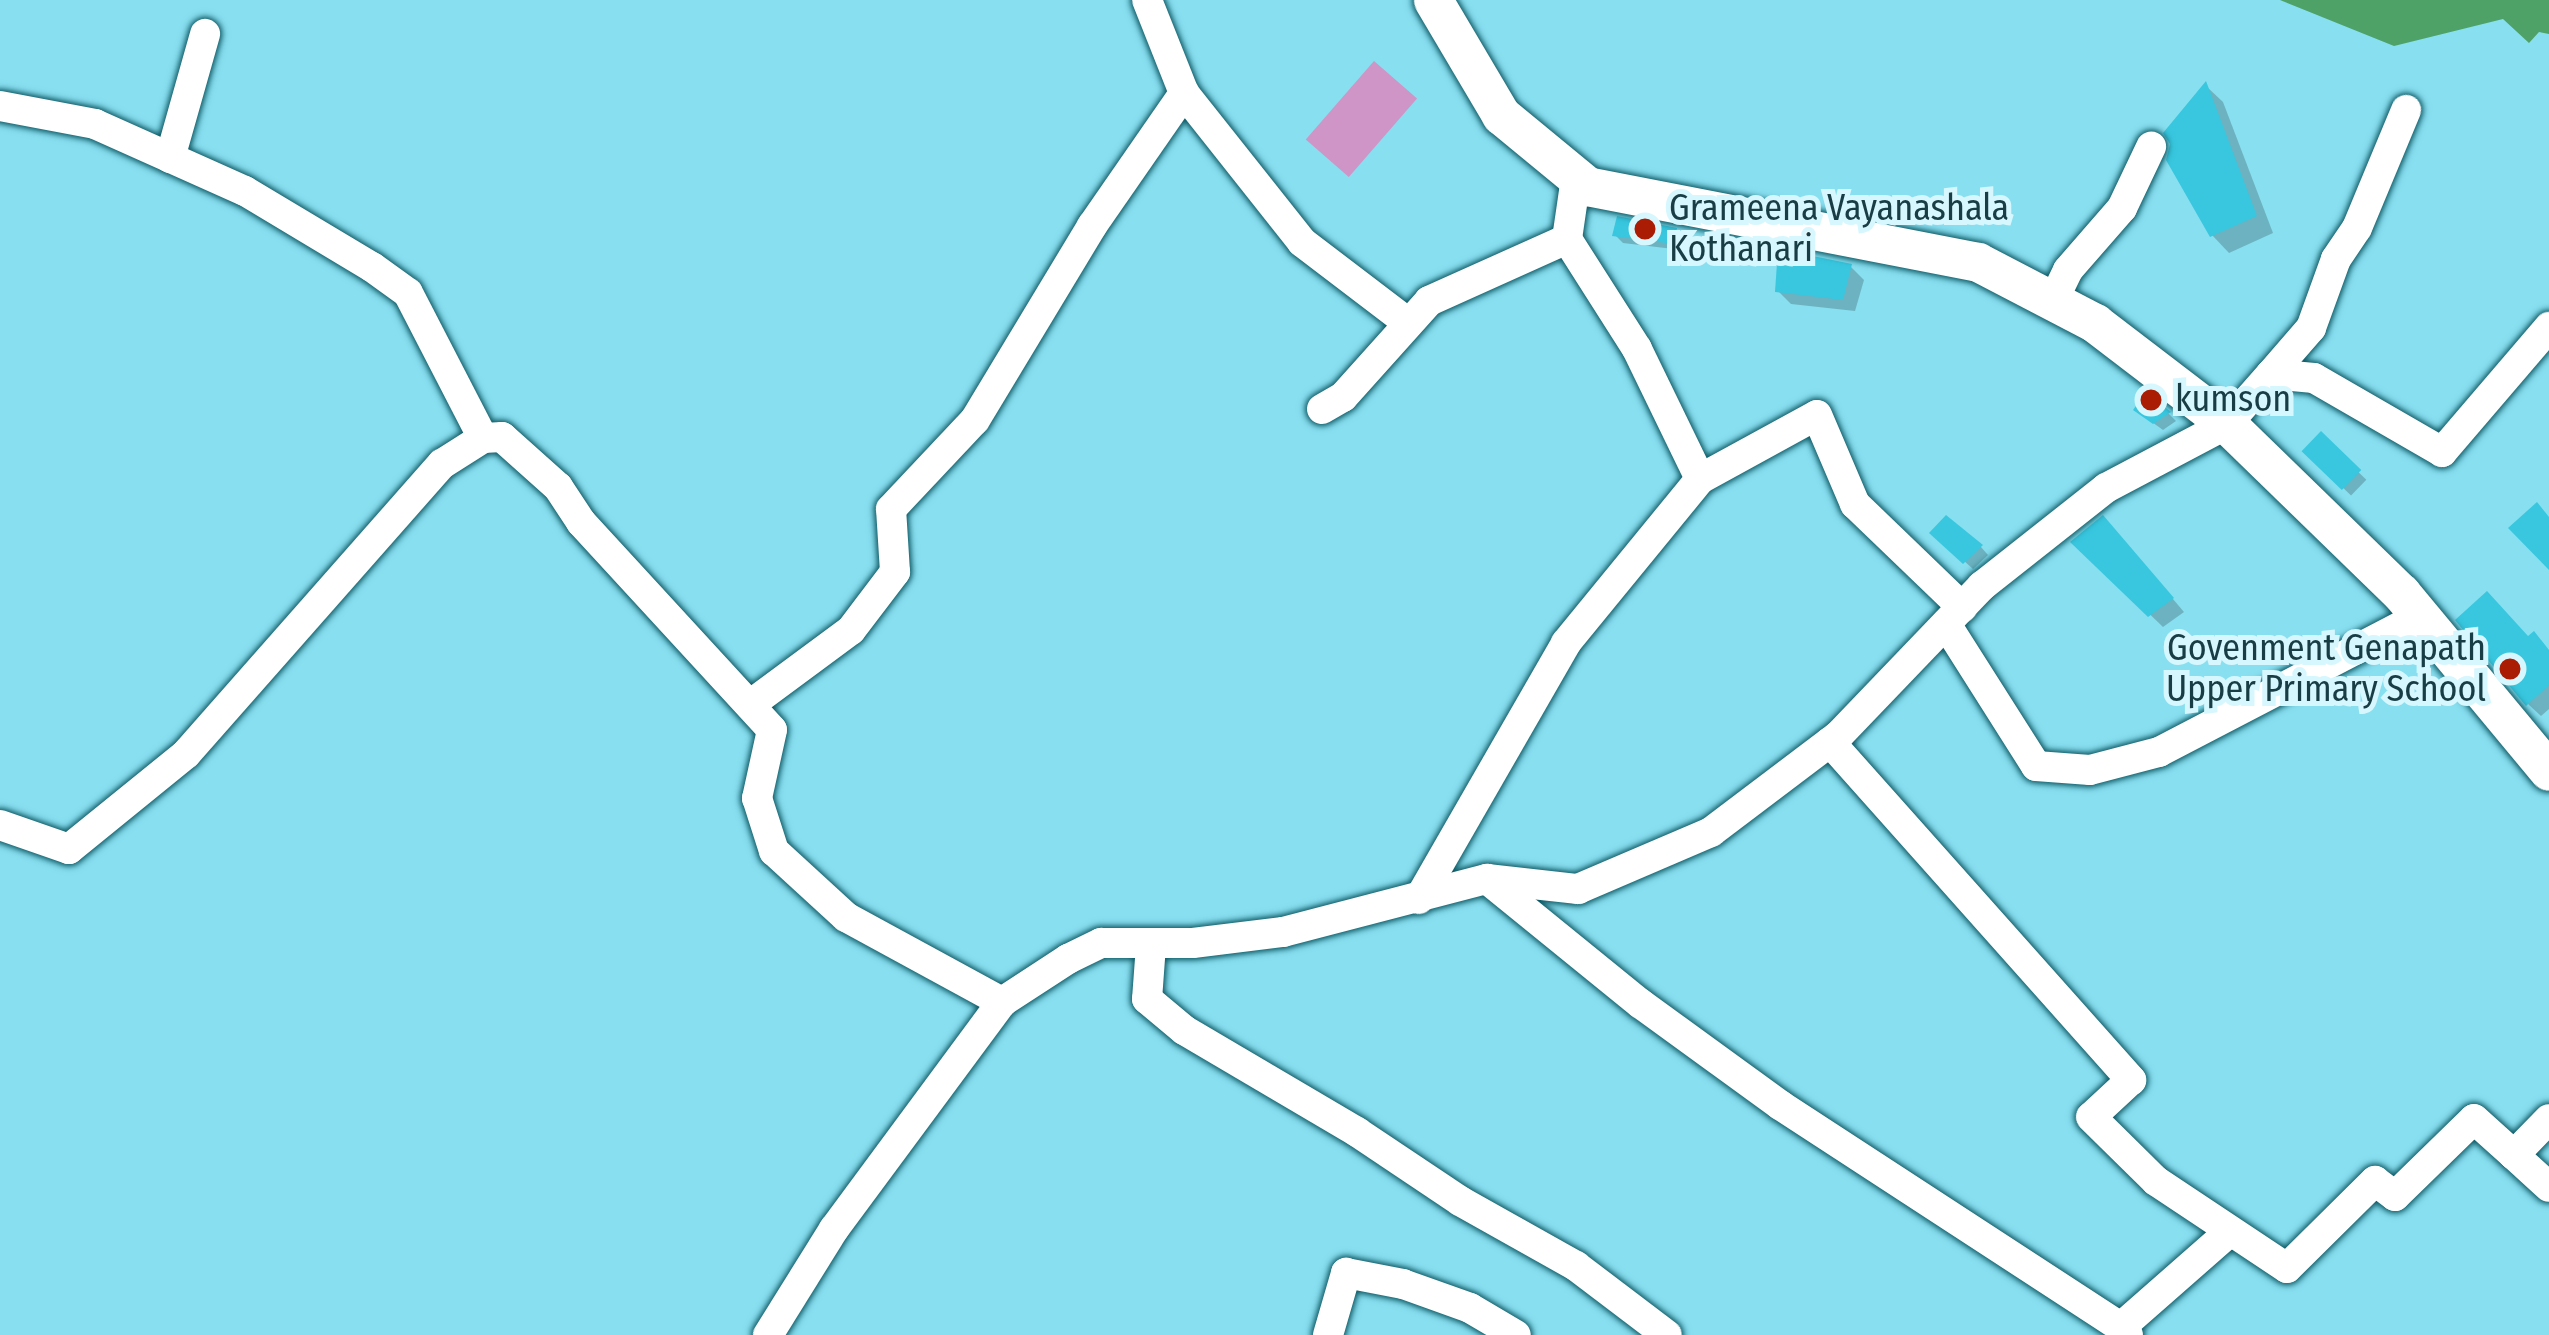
<!DOCTYPE html>
<style>
body{margin:0}
#map{position:relative;width:2549px;height:1335px;overflow:hidden;background:#88dff0;font-family:"Fira Sans Condensed",sans-serif}
div>[style]{position:absolute}
[style*='--x']{left:calc(var(--x)*1px);top:calc(var(--y)*1px);width:calc(var(--w)*1px);rotate:calc(var(--a)*1deg)}
.green>*{inset:0;background:#ce95c6;transform-origin:0 0}
.water>*{inset:0;background:#4ea268}
.shadow>*{inset:0;background:#0003;transform-origin:0 0}
.building>*{inset:0;background:#38c7df;transform-origin:0 0}
.roads{filter:drop-shadow(0 0 3px #0c5864) drop-shadow(0 0 3px #0c5864)}
.minor>*{height:30px;margin:-15px;padding:0 15px;transform-origin:15px;border-radius:15px;background:#fff}
.major>*{height:39px;margin:-19.5px;padding:0 19.5px;transform-origin:19.5px;border-radius:19.5px;background:#fff}
.dots>*{width:33px;height:33px;translate:-50% -50%;box-sizing:border-box;border:6px solid #d7f7fe;border-radius:50%}
span{translate:-50% -50%;white-space:nowrap;text-align:center;line-height:1.15;-webkit-text-stroke:10px #d7f7fe;paint-order:stroke}
.poi-label{font-size:36px;color:#183d44}
.left{translate:0 -50%;text-align:left}
.right{translate:-100% -50%;text-align:right}
</style>
<div id="map">
<div class="green">
<div style="left:1374px;top:61px;width:57px;height:104px;rotate:41deg"></div>
</div>
<div class="water">
<div style="clip-path:polygon(2280px 0,2549px 0,2549px 34px,2539px 32px,2529px 43px,2503px 19px,2394px 46px)"></div>
</div>
<div class="shadow">
<div style="clip-path:polygon(2206px 86px,2223px 102px,2273px 233px,2229px 253px,2212px 235px,2173px 144px)"></div>
<div style="clip-path:polygon(1675px 231px,1683px 239px,1682px 250px,1623px 243px,1615px 235px)"></div>
<div style="clip-path:polygon(1851px 267px,1864px 280px,1855px 311px,1791px 304px,1778px 291px)"></div>
<div style="clip-path:polygon(2146px 396px,2169px 414px,2176px 421px,2163px 430px,2145px 417px)"></div>
<div style="left:2321px;top:436px;width:63px;height:22px;rotate:44deg"></div>
<div style="clip-path:polygon(2116px 532px,2184px 612px,2163px 627px,2075px 542px)"></div>
<div style="clip-path:polygon(1933px 533px,1981px 547px,1988px 555px,1973px 569px)"></div>
<div style="clip-path:polygon(2549px 650px,2549px 709px,2541px 716px,2528px 704px)"></div>
</div>
<div class="building">
<div style="clip-path:polygon(2206px 81px,2257px 216px,2210px 237px,2166px 160px,2170px 144px,2163px 133px)"></div>
<div style="clip-path:polygon(1617px 216px,1677px 228px,1674px 244px,1612px 236px)"></div>
<div style="clip-path:polygon(1778px 249px,1852px 264px,1843px 300px,1775px 292px)"></div>
<div style="clip-path:polygon(2146px 392px,2171px 412px,2153px 424px,2133px 410px)"></div>
<div style="left:2321px;top:431px;width:56px;height:28px;rotate:44deg"></div>
<div style="clip-path:polygon(2537px 502px,2549px 517px,2549px 570px,2508px 528px)"></div>
<div style="clip-path:polygon(1946px 515px,1983px 545px,1963px 564px,1929px 533px)"></div>
<div style="clip-path:polygon(2103px 515px,2174px 598px,2148px 617px,2070px 542px)"></div>
<div style="clip-path:polygon(2487px 591px,2528px 636px,2534px 631px,2549px 650px,2549px 685px,2526px 706px,2455px 620px)"></div>
</div>
<div class="roads">
<div class="minor">
<div style="--x:1147;--y:0;--w:100;--a:68.3"></div>
<div style="--x:1184;--y:93;--w:190;--a:51.6"></div>
<div style="--x:1302;--y:242;--w:132;--a:37.3"></div>
<div style="--x:0;--y:106;--w:97;--a:10.7"></div>
<div style="--x:95;--y:124;--w:164;--a:24.1"></div>
<div style="--x:245;--y:191;--w:148;--a:30.9"></div>
<div style="--x:372;--y:267;--w:44;--a:35.8"></div>
<div style="--x:408;--y:293;--w:163;--a:62.7"></div>
<div style="--x:170;--y:158;--w:129;--a:-74.2"></div>
<div style="--x:1567;--y:239;--w:130;--a:57.5"></div>
<div style="--x:1637;--y:349;--w:144;--a:64.1"></div>
<div style="--x:2053;--y:301;--w:34;--a:-64"></div>
<div style="--x:2068;--y:270;--w:82;--a:-48.9"></div>
<div style="--x:2122;--y:208;--w:68;--a:-64.6"></div>
<div style="--x:2271;--y:374;--w:61;--a:-49"></div>
<div style="--x:2311;--y:328;--w:73;--a:-70.1"></div>
<div style="--x:2336;--y:259;--w:37;--a:-56"></div>
<div style="--x:2357;--y:228;--w:128;--a:-67.4"></div>
<div style="--x:1322;--y:409;--w:24;--a:-30"></div>
<div style="--x:1343;--y:397;--w:129;--a:-48.1"></div>
<div style="--x:1429;--y:301;--w:151;--a:-24.2"></div>
<div style="--x:1567;--y:239;--w:63;--a:-81.7"></div>
<div style="--x:1946;--y:624;--w:168;--a:57.6"></div>
<div style="--x:2036;--y:766;--w:54;--a:4.2"></div>
<div style="--x:2090;--y:770;--w:71;--a:-14.6"></div>
<div style="--x:2159;--y:752;--w:294;--a:-27.5"></div>
<div style="--x:751;--y:704;--w:124;--a:-36.5"></div>
<div style="--x:851;--y:630;--w:73;--a:-52.8"></div>
<div style="--x:895;--y:572;--w:63;--a:-93.6"></div>
<div style="--x:891;--y:509;--w:122;--a:-46.7"></div>
<div style="--x:975;--y:420;--w:227;--a:-58.9"></div>
<div style="--x:1092;--y:226;--w:162;--a:-55.3"></div>
<div style="--x:1830;--y:742;--w:453;--a:48.3"></div>
<div style="--x:2131;--y:1080;--w:54;--a:137.2"></div>
<div style="--x:2091;--y:1117;--w:91;--a:44.6"></div>
<div style="--x:2156;--y:1181;--w:157;--a:33.6"></div>
<div style="--x:2287;--y:1268;--w:124;--a:-44.7"></div>
<div style="--x:2375;--y:1181;--w:25;--a:37"></div>
<div style="--x:2395;--y:1196;--w:110;--a:-44.3"></div>
<div style="--x:2474;--y:1119;--w:54;--a:42"></div>
<div style="--x:2514;--y:1155;--w:50;--a:-45.8"></div>
<div style="--x:0;--y:825;--w:73;--a:19.2"></div>
<div style="--x:69;--y:849;--w:151;--a:-39.1"></div>
<div style="--x:186;--y:754;--w:387;--a:-48.6"></div>
<div style="--x:442;--y:464;--w:49;--a:-32.4"></div>
<div style="--x:483;--y:438;--w:19;--a:-3"></div>
<div style="--x:502;--y:437;--w:75;--a:41.8"></div>
<div style="--x:558;--y:487;--w:42;--a:56.7"></div>
<div style="--x:581;--y:522;--w:282;--a:47.4"></div>
<div style="--x:772;--y:730;--w:70;--a:102.4"></div>
<div style="--x:757;--y:798;--w:56;--a:72.2"></div>
<div style="--x:774;--y:851;--w:98;--a:42.5"></div>
<div style="--x:846;--y:917;--w:178;--a:28.6"></div>
<div style="--x:1487;--y:879;--w:198;--a:39.1"></div>
<div style="--x:1641;--y:1004;--w:172;--a:36"></div>
<div style="--x:1780;--y:1105;--w:407;--a:33.1"></div>
<div style="--x:1419;--y:899;--w:295;--a:-60.1"></div>
<div style="--x:1566;--y:643;--w:212;--a:-50.7"></div>
<div style="--x:1700;--y:479;--w:133;--a:-28.7"></div>
<div style="--x:1817;--y:415;--w:97;--a:66.9"></div>
<div style="--x:1855;--y:504;--w:149;--a:43.9"></div>
<div style="--x:1151;--y:945;--w:54;--a:94.2"></div>
<div style="--x:1147;--y:999;--w:48;--a:40"></div>
<div style="--x:1184;--y:1030;--w:201;--a:30.5"></div>
<div style="--x:1357;--y:1132;--w:124;--a:33.8"></div>
<div style="--x:1460;--y:1201;--w:133;--a:29.3"></div>
<div style="--x:1576;--y:1266;--w:114;--a:37.2"></div>
<div style="--x:2514;--y:1155;--w:47;--a:42.4"></div>
<div style="--x:768;--y:1335;--w:125;--a:-58.1"></div>
<div style="--x:834;--y:1229;--w:282;--a:-53.5"></div>
<div style="--x:1002;--y:1002;--w:79;--a:-33.1"></div>
<div style="--x:1068;--y:959;--w:37;--a:-26"></div>
<div style="--x:1101;--y:943;--w:92;--a:0"></div>
<div style="--x:1193;--y:943;--w:91;--a:-7"></div>
<div style="--x:1283;--y:932;--w:211;--a:-14.6"></div>
<div style="--x:1487;--y:879;--w:92;--a:6.3"></div>
<div style="--x:1578;--y:889;--w:145;--a:-23.2"></div>
<div style="--x:1711;--y:832;--w:159;--a:-37.1"></div>
<div style="--x:1838;--y:736;--w:208;--a:-46.2"></div>
<div style="--x:1982;--y:586;--w:158;--a:-38.3"></div>
<div style="--x:2106;--y:488;--w:137;--a:-27.9"></div>
<div style="--x:2227;--y:424;--w:67;--a:-48.7"></div>
<div style="--x:2271;--y:374;--w:43;--a:5.3"></div>
<div style="--x:2314;--y:378;--w:148;--a:30"></div>
<div style="--x:2442;--y:452;--w:165;--a:-49.4"></div>
<div style="--x:1328;--y:1335;--w:65;--a:-73.8"></div>
<div style="--x:1346;--y:1273;--w:58;--a:10.9"></div>
<div style="--x:1403;--y:1284;--w:71;--a:19.7"></div>
<div style="--x:1470;--y:1308;--w:53;--a:30.4"></div>
<div style="--x:2128;--y:1335;--w:11;--a:-131"></div>
<div style="--x:2121;--y:1327;--w:144;--a:-41.3"></div>
</div>
<div class="major">
<div style="--x:1433;--y:0;--w:134;--a:59.4"></div>
<div style="--x:1501;--y:115;--w:112;--a:39.5"></div>
<div style="--x:1587;--y:186;--w:398;--a:11"></div>
<div style="--x:1978;--y:262;--w:132;--a:27.5"></div>
<div style="--x:2095;--y:323;--w:166;--a:37.4"></div>
<div style="--x:2227;--y:424;--w:243;--a:44.2"></div>
<div style="--x:2401;--y:593;--w:231;--a:50.3"></div>
</div>
</div>
<div class="dots">
<div style="left:1645px;top:229px;background:#ab1c04"></div>
<div style="left:2151px;top:400px;background:#ab1c04"></div>
<div style="left:2510px;top:669px;background:#ab1c04"></div>
</div>
<div class="poi-label">
<span class="left" style="left:1669px;top:229px">Grameena Vayanashala<br>Kothanari</span>
<span class="left" style="left:2175px;top:400px">kumson</span>
<span class="right" style="left:2486px;top:669px">Govenment Genapath<br>Upper Primary School</span>
</div>
</div>
